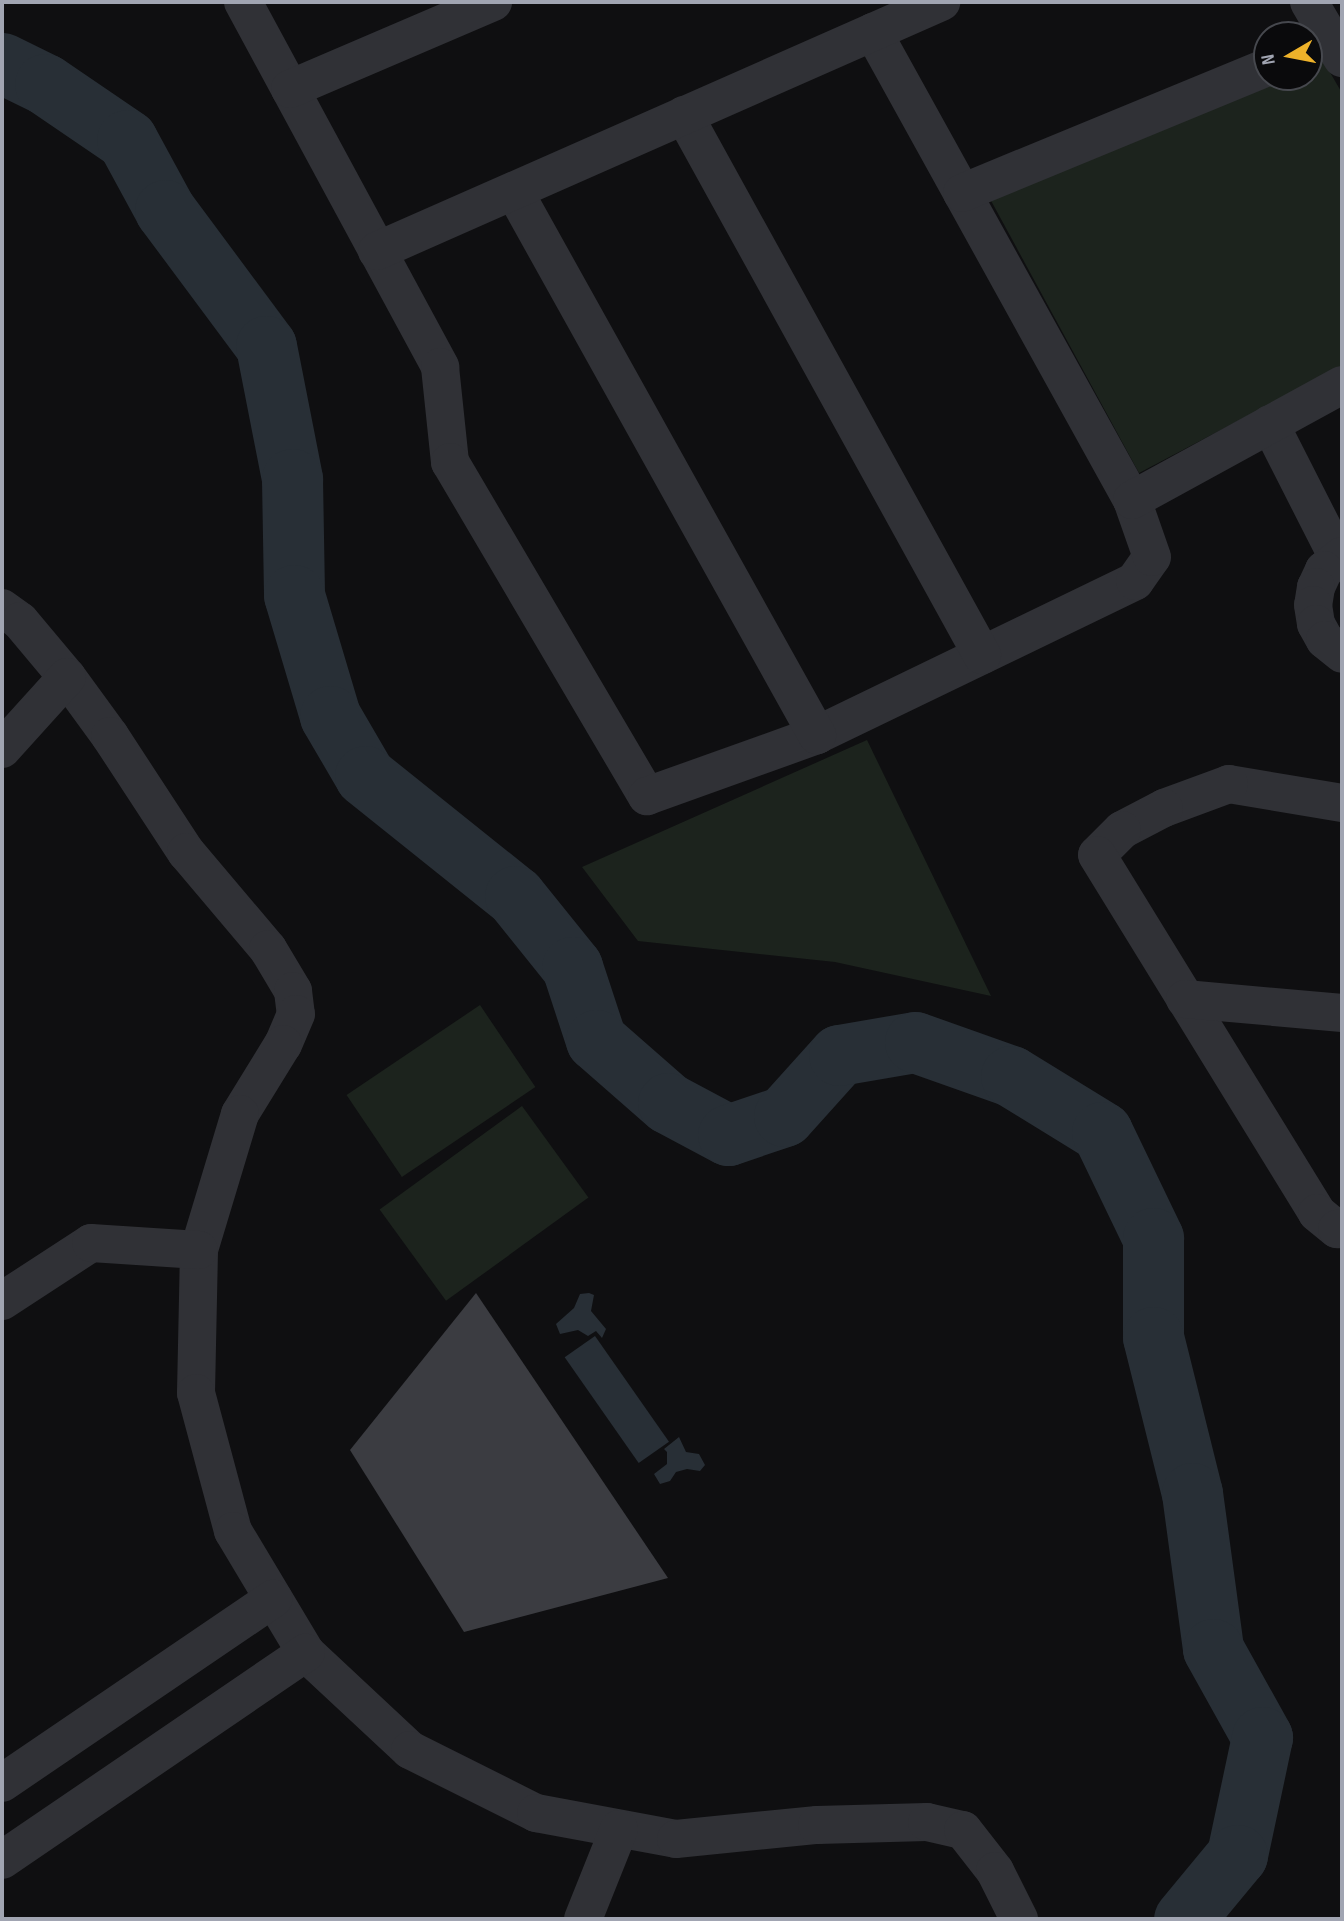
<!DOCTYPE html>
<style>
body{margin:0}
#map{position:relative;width:1344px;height:1921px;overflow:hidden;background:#0f0f11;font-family:"Sofia Sans Condensed",sans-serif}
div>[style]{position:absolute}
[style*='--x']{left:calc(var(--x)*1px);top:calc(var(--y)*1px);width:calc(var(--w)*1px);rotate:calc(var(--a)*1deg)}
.green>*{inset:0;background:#1c231d;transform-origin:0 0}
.water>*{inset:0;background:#282f36;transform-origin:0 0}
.river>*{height:61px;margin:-30.5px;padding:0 30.5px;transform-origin:30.5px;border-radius:30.5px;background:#282f36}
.building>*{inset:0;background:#3b3c41}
.minor>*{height:38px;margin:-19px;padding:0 19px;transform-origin:19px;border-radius:19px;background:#303136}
span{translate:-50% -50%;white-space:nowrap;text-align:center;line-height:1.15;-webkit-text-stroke:5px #0a0a0c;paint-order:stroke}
.frame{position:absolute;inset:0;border:4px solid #a1a5b2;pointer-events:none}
.north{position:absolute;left:1253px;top:21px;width:70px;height:70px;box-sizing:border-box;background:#0a0a0c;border:2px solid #46484e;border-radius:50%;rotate:260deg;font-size:19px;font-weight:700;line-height:28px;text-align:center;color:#a1a5b2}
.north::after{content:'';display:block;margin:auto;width:24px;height:32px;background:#eeb22a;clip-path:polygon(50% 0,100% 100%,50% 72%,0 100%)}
</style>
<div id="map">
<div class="green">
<div style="clip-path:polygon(1324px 62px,1342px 93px,1342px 366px,1139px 473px,989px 197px,1286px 77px,1309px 77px,1309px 68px)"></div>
<div style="clip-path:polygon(867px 740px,991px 996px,835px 962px,638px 941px,582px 867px)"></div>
<div style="left:480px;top:1005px;width:99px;height:161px;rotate:56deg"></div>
<div style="left:522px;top:1106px;width:113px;height:176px;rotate:54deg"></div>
</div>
<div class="water">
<div style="clip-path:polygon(589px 1293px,594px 1295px,591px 1311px,606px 1329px,602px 1338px,596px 1331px,588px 1336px,578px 1330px,560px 1334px,556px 1324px,574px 1308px,580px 1294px)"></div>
<div style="left:595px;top:1336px;width:129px;height:37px;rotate:55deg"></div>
<div style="clip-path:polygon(679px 1437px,686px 1452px,699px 1454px,705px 1465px,700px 1471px,687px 1469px,676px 1472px,670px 1481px,660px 1484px,654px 1474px,667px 1464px,667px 1452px,664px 1449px)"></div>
</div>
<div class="river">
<div style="--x:2;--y:63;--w:48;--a:26"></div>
<div style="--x:45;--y:84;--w:99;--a:34.3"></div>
<div style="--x:127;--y:140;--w:80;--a:61.5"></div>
<div style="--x:165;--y:210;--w:169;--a:53.4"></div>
<div style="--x:266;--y:346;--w:136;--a:78.9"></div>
<div style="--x:292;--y:479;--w:116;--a:89"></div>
<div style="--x:294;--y:595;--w:126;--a:73.4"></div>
<div style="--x:330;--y:716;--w:69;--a:59.7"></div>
<div style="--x:365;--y:776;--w:192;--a:38.7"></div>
<div style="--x:515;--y:896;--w:91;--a:51.2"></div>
<div style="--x:572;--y:967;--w:77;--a:71.8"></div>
<div style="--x:596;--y:1040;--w:96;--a:41.2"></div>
<div style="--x:668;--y:1103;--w:68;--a:28.1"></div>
<div style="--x:728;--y:1135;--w:59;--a:-18.7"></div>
<div style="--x:784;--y:1116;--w:82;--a:-48"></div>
<div style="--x:839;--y:1055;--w:77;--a:-9.7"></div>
<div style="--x:915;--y:1042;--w:102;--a:19.5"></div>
<div style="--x:1011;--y:1076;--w:107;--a:31.6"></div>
<div style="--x:1102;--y:1132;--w:118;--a:64.3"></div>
<div style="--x:1153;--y:1238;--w:99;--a:90"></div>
<div style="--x:1153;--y:1337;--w:161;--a:76"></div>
<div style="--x:1192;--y:1493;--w:157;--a:82.3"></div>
<div style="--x:1213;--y:1649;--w:101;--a:60.9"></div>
<div style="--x:1262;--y:1737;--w:121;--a:102"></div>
<div style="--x:1237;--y:1855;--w:83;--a:129.6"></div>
</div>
<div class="building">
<div style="clip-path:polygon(476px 1293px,668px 1578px,464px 1632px,350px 1450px)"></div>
</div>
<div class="minor">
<div style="--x:243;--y:2;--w:415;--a:61.6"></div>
<div style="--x:440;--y:367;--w:96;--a:84"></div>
<div style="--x:450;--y:462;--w:388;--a:59.5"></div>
<div style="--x:647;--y:796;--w:181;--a:-19.7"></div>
<div style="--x:817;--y:735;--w:353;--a:-25.8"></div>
<div style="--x:1135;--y:581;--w:29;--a:-55"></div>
<div style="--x:1152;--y:557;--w:60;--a:-109.3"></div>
<div style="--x:1132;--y:500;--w:535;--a:-118.96"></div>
<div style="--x:1309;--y:2;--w:65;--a:59.5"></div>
<div style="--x:290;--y:89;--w:221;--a:-23.2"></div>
<div style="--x:684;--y:115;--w:617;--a:61.11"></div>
<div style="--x:514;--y:191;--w:623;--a:60.88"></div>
<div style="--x:962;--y:193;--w:330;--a:-22.4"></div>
<div style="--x:377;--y:251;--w:617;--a:-23.82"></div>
<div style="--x:1270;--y:424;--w:150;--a:63.1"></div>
<div style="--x:1132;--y:500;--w:239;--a:-28.7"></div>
<div style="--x:1342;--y:556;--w:23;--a:142"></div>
<div style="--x:1324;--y:570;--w:19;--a:115"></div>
<div style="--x:1316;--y:587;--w:18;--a:99"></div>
<div style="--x:1313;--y:605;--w:19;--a:81"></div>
<div style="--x:1316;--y:624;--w:18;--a:61"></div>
<div style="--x:1325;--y:640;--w:22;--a:39"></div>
<div style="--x:2;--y:608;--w:22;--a:36"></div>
<div style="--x:20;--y:621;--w:73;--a:50"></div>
<div style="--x:67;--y:677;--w:73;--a:53.9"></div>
<div style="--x:110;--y:736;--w:139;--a:56.8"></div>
<div style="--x:186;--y:852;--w:127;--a:49.8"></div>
<div style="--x:268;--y:949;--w:49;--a:59.2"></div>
<div style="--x:293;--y:991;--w:23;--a:83"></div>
<div style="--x:296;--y:1014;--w:33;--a:113"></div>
<div style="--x:283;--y:1044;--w:82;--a:121.6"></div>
<div style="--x:240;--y:1114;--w:142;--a:106.8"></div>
<div style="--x:199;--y:1250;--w:143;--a:91.2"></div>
<div style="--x:196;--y:1393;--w:143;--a:75"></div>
<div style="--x:233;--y:1531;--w:142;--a:59.1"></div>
<div style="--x:306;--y:1653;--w:142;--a:43"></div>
<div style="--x:410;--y:1750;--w:141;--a:26.6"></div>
<div style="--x:536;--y:1813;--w:142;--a:10.5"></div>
<div style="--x:676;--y:1839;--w:142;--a:-5.7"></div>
<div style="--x:817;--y:1825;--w:110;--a:-1.6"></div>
<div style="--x:927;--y:1822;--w:37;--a:13"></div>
<div style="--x:963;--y:1830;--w:52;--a:52"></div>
<div style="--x:995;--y:1871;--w:54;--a:63.4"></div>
<div style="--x:2;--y:749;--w:97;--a:-47.9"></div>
<div style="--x:1342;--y:803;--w:115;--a:-170.5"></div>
<div style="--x:1229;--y:784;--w:69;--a:159.7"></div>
<div style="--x:1164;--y:808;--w:47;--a:152.4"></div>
<div style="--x:1122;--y:830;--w:35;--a:135"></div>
<div style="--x:1097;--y:855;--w:420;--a:58.4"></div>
<div style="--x:1317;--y:1213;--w:26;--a:39"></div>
<div style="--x:1337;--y:1229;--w:5;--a:-11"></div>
<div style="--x:1185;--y:999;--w:158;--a:5.1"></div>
<div style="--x:2;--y:1301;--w:106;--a:-33.1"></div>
<div style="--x:91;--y:1243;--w:108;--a:3.7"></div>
<div style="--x:2;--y:1783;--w:328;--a:-34.2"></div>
<div style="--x:2;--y:1860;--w:368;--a:-34.3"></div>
<div style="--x:583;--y:1919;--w:97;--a:-68.2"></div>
</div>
<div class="frame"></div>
<div class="north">N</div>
</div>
